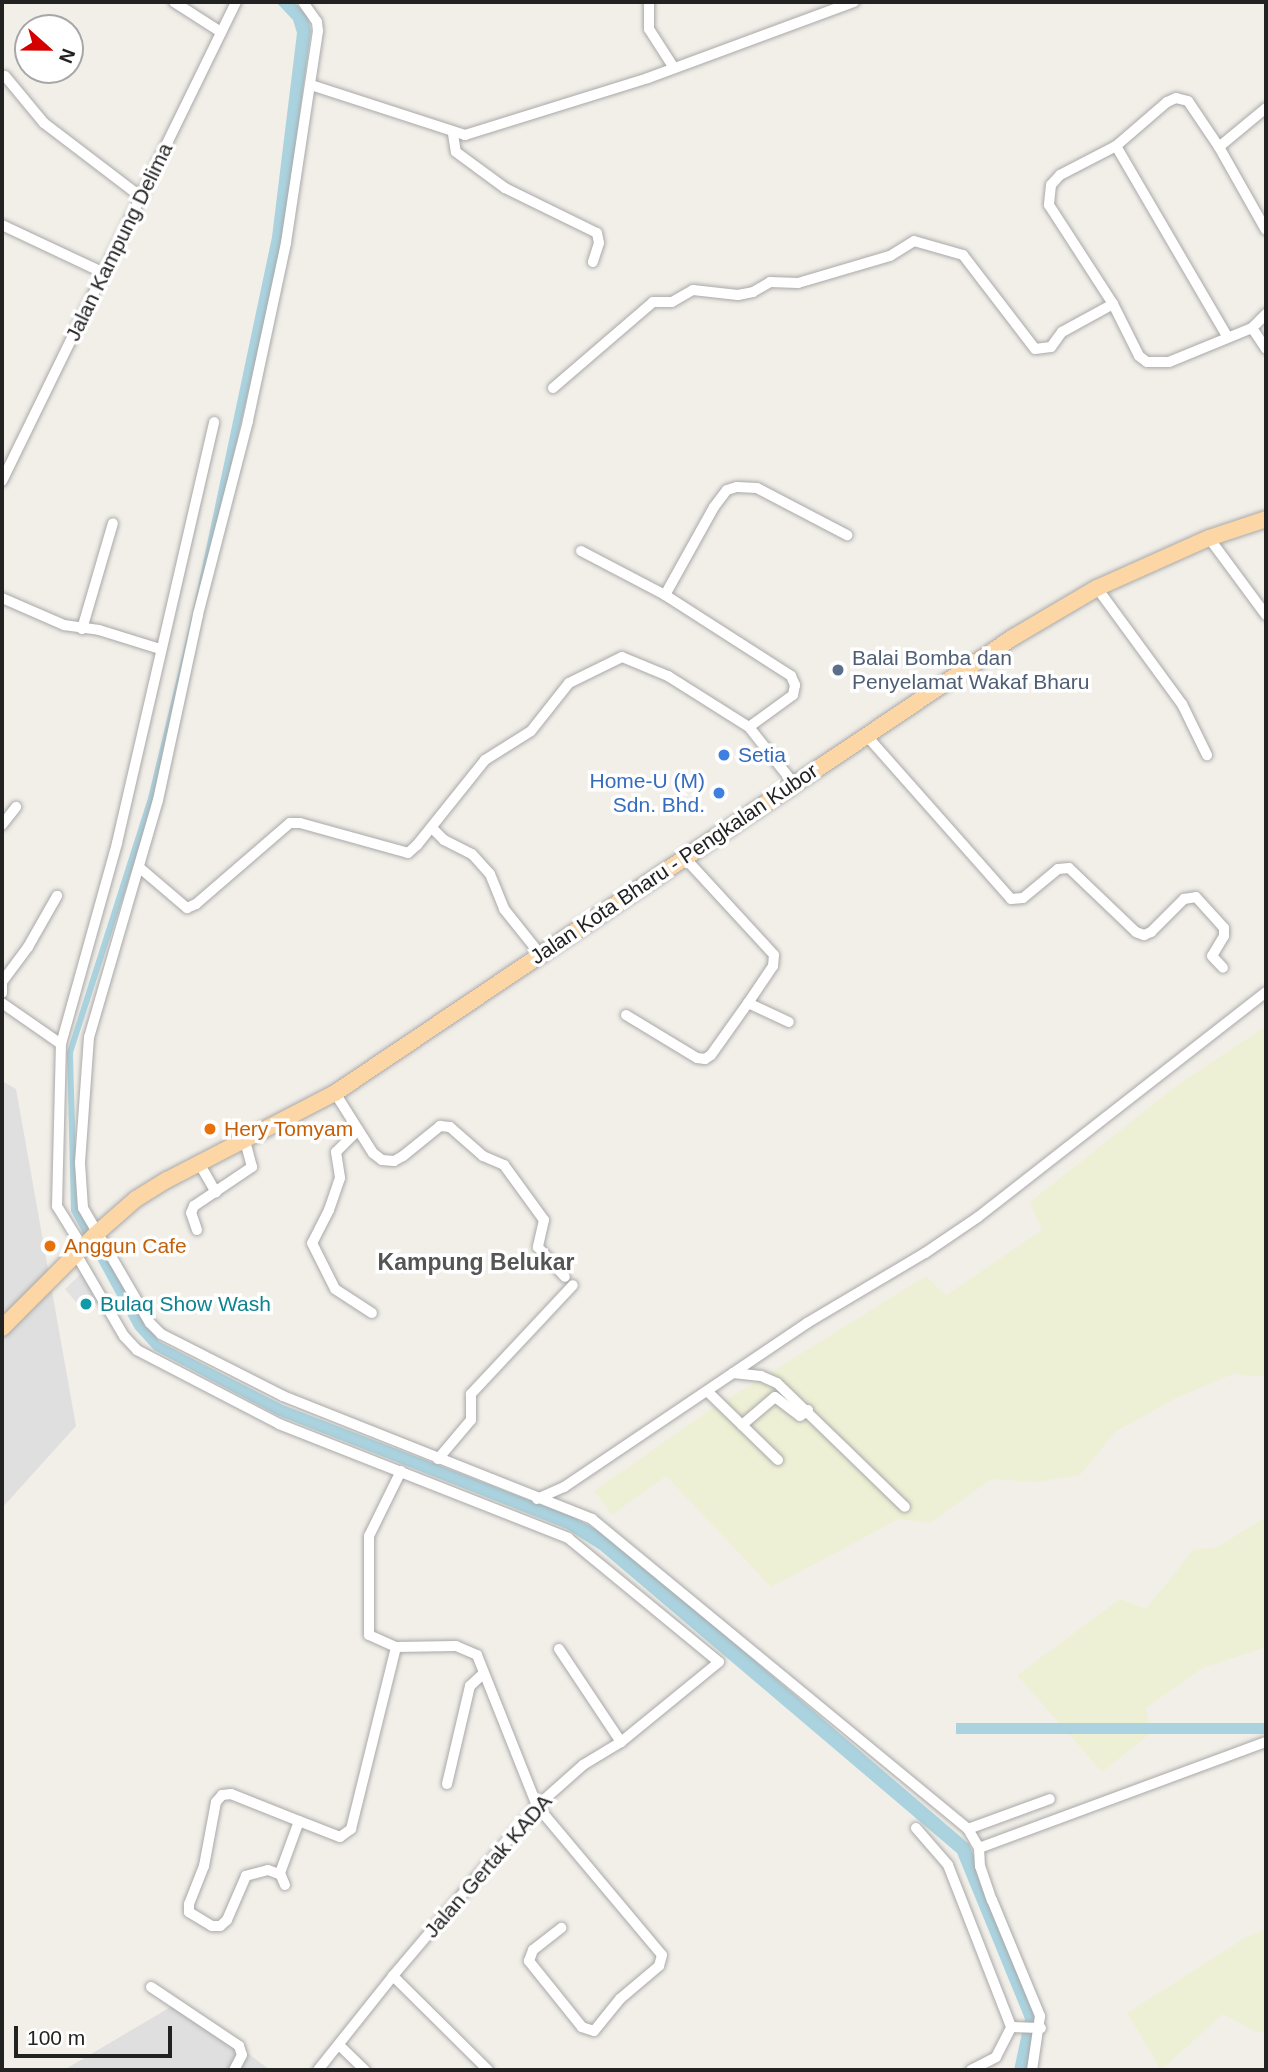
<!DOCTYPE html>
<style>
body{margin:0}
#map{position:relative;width:1268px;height:2072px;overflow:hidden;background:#f2efe9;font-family:Helvetica,sans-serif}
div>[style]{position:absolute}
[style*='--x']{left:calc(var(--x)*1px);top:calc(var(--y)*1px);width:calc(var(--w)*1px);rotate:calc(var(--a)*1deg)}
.residential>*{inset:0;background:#e0dfdf}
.farmland>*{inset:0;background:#eef0d5}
.parking>*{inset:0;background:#e2e2e2}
.water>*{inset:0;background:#aad3df;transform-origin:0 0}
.roads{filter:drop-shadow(0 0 2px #a9a9a9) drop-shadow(0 0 2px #a9a9a9)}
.street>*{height:10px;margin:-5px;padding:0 5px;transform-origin:5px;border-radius:5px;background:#fff}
.primary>*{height:16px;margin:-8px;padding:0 8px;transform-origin:8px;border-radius:8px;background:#fcd6a4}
.dots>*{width:19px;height:19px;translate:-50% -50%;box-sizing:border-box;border:4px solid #fff;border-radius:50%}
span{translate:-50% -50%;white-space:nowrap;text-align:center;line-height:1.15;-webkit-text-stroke:7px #fff;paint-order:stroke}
.street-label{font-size:21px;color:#222}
.service-label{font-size:21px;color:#4e5e75}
.left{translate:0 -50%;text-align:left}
.shop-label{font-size:21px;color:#366cbe}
.right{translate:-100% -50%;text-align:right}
.food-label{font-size:21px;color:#c56008}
.culture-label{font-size:21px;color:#0d838f}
.neighbourhood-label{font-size:23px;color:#555;font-weight:700}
.frame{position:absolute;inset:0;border:4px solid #222;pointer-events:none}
.north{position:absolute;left:14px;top:14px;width:70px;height:70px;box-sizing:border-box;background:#fff;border:2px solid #a7a7a7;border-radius:50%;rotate:111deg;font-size:19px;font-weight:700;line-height:28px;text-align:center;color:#222}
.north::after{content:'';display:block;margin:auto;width:24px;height:32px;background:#d40000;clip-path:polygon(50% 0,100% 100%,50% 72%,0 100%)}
.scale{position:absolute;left:14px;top:2026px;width:158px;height:32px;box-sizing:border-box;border:4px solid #222;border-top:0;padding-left:9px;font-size:21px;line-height:24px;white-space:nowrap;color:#222;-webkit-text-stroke:5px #fff;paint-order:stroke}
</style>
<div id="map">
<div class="residential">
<div style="clip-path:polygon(2px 1081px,16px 1089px,76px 1426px,2px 1508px)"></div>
<div style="clip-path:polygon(179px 2002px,270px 2070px,64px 2070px)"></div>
</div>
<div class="farmland">
<div style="clip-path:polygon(1266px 1026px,1266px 1377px,1233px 1374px,1176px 1398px,1115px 1432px,1080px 1475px,1036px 1482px,992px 1479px,930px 1523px,899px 1519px,771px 1587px,666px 1476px,612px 1515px,594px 1491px,707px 1412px,926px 1276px,946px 1295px,1042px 1230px,1030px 1202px,1180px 1083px)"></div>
<div style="clip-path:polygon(1266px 1517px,1266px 1647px,1202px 1668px,1146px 1708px,1151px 1733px,1102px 1772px,1017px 1675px,1120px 1599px,1146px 1609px,1194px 1549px,1216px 1548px)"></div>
<div style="clip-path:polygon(1266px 1929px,1266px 2031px,1257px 2033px,1223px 2014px,1161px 2070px,1127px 2013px,1248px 1936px)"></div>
</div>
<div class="parking">
<div style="clip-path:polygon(84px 1271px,100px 1301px,89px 1309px,75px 1301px,65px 1289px)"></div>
</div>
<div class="water">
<div style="clip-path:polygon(276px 2px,294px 2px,308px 17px,311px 31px,282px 245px,155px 798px,73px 1053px,77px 1204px,145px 1324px,160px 1342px,283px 1405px,573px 1517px,610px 1537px,969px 1844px,1039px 2018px,1027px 2070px,1014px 2070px,1025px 2019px,957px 1853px,600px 1550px,567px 1529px,277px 1415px,154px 1350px,135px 1329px,71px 1211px,67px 1052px,148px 798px,192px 615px,272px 237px,297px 33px,293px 20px)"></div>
<div style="left:1266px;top:1723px;width:11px;height:310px;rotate:90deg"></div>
</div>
<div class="roads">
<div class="street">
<div style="--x:174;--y:2;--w:56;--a:32.6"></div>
<div style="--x:303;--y:2;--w:24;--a:55"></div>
<div style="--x:317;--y:22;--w:9;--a:84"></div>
<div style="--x:318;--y:31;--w:214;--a:98.6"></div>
<div style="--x:286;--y:243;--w:182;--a:102.1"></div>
<div style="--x:248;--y:421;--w:200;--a:104.5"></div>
<div style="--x:198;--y:615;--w:189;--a:102.2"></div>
<div style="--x:158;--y:800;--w:247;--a:106.2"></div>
<div style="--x:89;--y:1037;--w:126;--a:94.1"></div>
<div style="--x:80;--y:1163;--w:45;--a:86.2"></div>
<div style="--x:83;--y:1208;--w:133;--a:59.8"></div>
<div style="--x:150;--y:1323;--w:16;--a:45"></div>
<div style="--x:161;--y:1334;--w:137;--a:26.9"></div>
<div style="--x:283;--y:1396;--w:333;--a:21.7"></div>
<div style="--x:592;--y:1519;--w:487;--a:39.5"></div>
<div style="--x:968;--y:1829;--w:22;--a:60"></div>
<div style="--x:979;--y:1848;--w:18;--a:87"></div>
<div style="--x:980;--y:1866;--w:36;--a:71"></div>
<div style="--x:992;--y:1900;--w:126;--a:67.5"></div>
<div style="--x:1040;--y:2016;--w:55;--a:98.4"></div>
<div style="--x:649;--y:2;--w:27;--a:90"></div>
<div style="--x:649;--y:29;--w:46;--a:57.3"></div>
<div style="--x:5;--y:76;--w:61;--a:50.3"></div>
<div style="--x:44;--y:123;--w:122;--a:37.3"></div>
<div style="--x:311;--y:85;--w:162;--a:18"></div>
<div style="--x:465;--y:135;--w:192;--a:-17.3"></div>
<div style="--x:648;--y:78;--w:220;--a:-20.3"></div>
<div style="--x:1266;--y:108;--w:61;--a:140.3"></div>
<div style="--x:1219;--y:147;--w:95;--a:60.5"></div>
<div style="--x:453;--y:134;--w:18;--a:81"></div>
<div style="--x:456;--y:152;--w:61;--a:36.3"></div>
<div style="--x:505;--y:188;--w:102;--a:26.1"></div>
<div style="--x:597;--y:233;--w:10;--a:79"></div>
<div style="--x:599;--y:243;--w:20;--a:108"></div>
<div style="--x:1116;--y:146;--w:220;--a:59.7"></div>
<div style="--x:1219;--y:147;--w:55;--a:-124"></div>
<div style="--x:1188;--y:101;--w:12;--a:-166"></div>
<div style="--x:1176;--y:98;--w:10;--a:156"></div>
<div style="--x:1167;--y:102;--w:67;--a:139.2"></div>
<div style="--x:1116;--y:146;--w:63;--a:152.6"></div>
<div style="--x:1060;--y:175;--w:13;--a:132"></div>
<div style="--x:1051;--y:185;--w:20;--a:96"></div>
<div style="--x:1049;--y:205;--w:118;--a:57.1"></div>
<div style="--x:1113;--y:304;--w:58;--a:63.4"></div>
<div style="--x:1139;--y:356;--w:10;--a:37"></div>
<div style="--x:1147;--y:362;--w:22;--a:0"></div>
<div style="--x:1169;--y:362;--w:90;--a:-22.3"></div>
<div style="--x:1252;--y:328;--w:20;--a:-45"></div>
<div style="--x:2;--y:225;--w:113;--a:25.2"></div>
<div style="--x:1252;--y:328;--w:25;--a:56"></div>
<div style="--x:553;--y:388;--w:132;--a:-40.7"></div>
<div style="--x:653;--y:302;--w:19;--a:0"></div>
<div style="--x:672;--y:302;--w:24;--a:-30"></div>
<div style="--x:693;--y:290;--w:45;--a:6.3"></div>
<div style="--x:738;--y:295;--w:15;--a:-11"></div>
<div style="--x:753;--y:292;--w:20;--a:-30"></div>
<div style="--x:770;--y:282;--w:28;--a:2"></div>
<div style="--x:798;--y:283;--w:96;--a:-16.4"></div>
<div style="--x:890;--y:256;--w:28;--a:-32"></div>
<div style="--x:914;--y:241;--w:51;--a:15.9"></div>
<div style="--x:963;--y:255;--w:118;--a:52.5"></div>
<div style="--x:1035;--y:349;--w:16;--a:-7"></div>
<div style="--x:1051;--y:347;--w:19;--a:-54"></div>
<div style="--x:1062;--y:332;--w:58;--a:-28.8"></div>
<div style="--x:2;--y:481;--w:533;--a:-63.96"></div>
<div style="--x:1209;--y:538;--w:96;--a:53.5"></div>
<div style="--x:581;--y:551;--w:95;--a:27.6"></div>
<div style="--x:665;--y:595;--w:150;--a:32.7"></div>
<div style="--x:791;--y:676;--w:10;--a:66"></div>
<div style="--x:795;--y:685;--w:10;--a:101"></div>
<div style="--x:793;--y:695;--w:54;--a:144"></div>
<div style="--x:1097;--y:588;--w:144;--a:53.8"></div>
<div style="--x:1182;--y:704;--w:57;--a:63.9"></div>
<div style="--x:665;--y:595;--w:101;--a:-60.9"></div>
<div style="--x:714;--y:507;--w:21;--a:-53"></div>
<div style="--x:727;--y:490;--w:10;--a:-17"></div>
<div style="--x:737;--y:487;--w:20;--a:3"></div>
<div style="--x:757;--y:488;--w:102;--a:27.6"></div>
<div style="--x:2;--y:598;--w:68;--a:23.5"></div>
<div style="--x:64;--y:625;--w:35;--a:8"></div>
<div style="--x:99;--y:630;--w:64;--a:17.3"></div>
<div style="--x:82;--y:629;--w:110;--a:-73.7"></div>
<div style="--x:866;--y:735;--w:219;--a:48.5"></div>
<div style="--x:1011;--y:899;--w:12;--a:-5"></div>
<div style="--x:1023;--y:898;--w:45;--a:-39.6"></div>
<div style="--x:1058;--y:869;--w:11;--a:-5"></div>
<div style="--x:1069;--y:868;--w:93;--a:43.7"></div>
<div style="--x:1136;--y:932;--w:9;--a:21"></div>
<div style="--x:1144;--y:935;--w:8;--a:-23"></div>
<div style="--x:1151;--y:932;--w:47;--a:-45"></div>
<div style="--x:1184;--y:899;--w:12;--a:-9"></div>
<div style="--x:1196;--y:897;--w:42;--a:47.9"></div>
<div style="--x:1224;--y:928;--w:8;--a:90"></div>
<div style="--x:1224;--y:936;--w:23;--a:121"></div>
<div style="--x:1212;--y:956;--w:16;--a:47"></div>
<div style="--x:2;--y:825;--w:23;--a:-52"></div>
<div style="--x:432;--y:828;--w:17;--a:45"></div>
<div style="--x:444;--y:840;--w:31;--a:27"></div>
<div style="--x:472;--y:854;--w:27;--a:48"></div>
<div style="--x:490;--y:874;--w:38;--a:68"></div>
<div style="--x:504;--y:909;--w:58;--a:51.3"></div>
<div style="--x:684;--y:857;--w:133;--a:47.4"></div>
<div style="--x:774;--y:955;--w:11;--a:95"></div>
<div style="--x:773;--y:966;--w:45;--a:124"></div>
<div style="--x:748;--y:1003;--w:45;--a:24.9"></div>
<div style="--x:140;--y:868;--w:62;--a:40.4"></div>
<div style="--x:187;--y:908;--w:10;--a:-24"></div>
<div style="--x:196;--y:904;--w:124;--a:-40.8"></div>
<div style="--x:290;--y:823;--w:10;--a:0"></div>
<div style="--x:300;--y:823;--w:112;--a:15.5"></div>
<div style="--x:408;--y:853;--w:12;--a:-42"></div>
<div style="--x:417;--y:845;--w:109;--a:-51.3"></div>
<div style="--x:485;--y:760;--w:54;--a:-32.2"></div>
<div style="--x:531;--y:731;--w:61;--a:-51.6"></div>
<div style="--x:569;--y:683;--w:59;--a:-26.1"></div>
<div style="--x:622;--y:657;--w:50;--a:22.4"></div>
<div style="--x:668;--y:676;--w:96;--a:32.2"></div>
<div style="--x:749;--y:727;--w:73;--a:51.7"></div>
<div style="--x:2;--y:982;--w:44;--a:-53.4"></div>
<div style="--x:28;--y:947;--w:59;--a:-60.4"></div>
<div style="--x:2;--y:982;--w:11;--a:90"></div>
<div style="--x:2;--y:1003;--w:72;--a:34.8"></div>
<div style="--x:626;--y:1015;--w:83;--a:31.2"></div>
<div style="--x:697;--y:1058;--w:8;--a:7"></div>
<div style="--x:705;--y:1059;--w:7;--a:-34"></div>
<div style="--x:711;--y:1055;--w:64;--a:-54.6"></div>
<div style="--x:335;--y:1093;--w:71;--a:57.7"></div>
<div style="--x:373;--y:1153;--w:11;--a:38"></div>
<div style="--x:382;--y:1160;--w:12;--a:5"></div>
<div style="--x:394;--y:1161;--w:10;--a:-29"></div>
<div style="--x:403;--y:1156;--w:48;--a:-39"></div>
<div style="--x:440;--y:1126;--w:10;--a:6"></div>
<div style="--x:450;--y:1127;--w:44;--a:41.3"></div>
<div style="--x:483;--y:1156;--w:23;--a:23"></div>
<div style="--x:504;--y:1165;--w:68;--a:54"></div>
<div style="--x:544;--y:1220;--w:28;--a:103"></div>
<div style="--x:538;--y:1247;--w:40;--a:48"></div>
<div style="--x:358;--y:1130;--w:31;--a:135"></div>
<div style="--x:336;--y:1152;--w:26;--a:81"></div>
<div style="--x:340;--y:1178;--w:34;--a:109"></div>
<div style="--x:329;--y:1210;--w:37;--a:117"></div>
<div style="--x:312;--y:1243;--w:51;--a:63.4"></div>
<div style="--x:335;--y:1289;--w:44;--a:33"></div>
<div style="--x:199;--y:1163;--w:34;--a:60"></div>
<div style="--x:197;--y:1230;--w:18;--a:-109"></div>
<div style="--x:191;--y:1213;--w:8;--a:-67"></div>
<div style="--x:194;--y:1206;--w:70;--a:-33.9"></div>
<div style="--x:252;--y:1167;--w:28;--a:-105"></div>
<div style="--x:83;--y:1248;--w:49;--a:-121.8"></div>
<div style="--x:57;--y:1206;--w:162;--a:-88.6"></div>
<div style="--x:61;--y:1044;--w:209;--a:-74.4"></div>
<div style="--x:117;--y:843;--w:432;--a:-77"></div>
<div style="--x:76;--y:1254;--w:95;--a:59.7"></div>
<div style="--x:124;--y:1336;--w:19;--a:47"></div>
<div style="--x:137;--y:1350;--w:160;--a:27.5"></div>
<div style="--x:279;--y:1424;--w:311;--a:21.5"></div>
<div style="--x:568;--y:1538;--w:195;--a:39.4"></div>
<div style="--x:719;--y:1662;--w:127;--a:140.8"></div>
<div style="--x:621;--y:1742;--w:44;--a:148.8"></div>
<div style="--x:583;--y:1765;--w:62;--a:138.3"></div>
<div style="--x:537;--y:1806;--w:223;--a:130.3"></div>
<div style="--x:393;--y:1976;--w:120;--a:128.6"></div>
<div style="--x:733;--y:1373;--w:28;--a:6"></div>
<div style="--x:761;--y:1376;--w:17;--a:24"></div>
<div style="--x:777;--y:1383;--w:178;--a:44.1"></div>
<div style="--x:707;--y:1391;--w:99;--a:44.2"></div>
<div style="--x:742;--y:1425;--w:43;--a:-40.3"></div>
<div style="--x:775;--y:1397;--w:31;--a:37"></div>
<div style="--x:800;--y:1416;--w:10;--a:-37"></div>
<div style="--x:438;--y:1459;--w:51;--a:-49.8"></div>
<div style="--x:471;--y:1420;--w:26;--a:-90"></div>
<div style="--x:471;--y:1394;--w:149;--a:-46.9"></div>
<div style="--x:401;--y:1471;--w:72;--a:116.2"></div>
<div style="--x:369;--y:1536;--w:99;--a:90"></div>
<div style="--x:369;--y:1635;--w:30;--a:24"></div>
<div style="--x:396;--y:1647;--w:60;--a:-1"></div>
<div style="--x:456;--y:1646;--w:23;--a:23"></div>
<div style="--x:477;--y:1655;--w:162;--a:68.3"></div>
<div style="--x:537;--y:1806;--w:194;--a:50"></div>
<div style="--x:662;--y:1955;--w:11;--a:105"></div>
<div style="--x:659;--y:1966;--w:51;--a:139.8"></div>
<div style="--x:620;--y:1999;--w:41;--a:129.1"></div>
<div style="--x:594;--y:2031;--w:13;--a:-162"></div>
<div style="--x:582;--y:2027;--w:85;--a:-128.8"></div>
<div style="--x:529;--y:1961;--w:12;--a:-70"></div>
<div style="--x:533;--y:1950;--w:36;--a:-38"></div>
<div style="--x:537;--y:1499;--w:30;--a:-24"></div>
<div style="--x:564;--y:1487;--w:293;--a:-34"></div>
<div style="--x:807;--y:1323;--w:137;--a:-30.7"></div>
<div style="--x:925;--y:1253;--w:64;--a:-34.2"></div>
<div style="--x:978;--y:1217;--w:365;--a:-38"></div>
<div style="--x:559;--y:1649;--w:112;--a:56.3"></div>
<div style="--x:447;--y:1784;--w:101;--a:-76.8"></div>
<div style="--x:470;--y:1686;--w:18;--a:-43"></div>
<div style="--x:916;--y:1828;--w:49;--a:49.1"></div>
<div style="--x:948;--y:1865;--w:174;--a:68.7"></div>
<div style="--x:968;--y:1829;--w:87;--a:-20.1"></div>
<div style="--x:979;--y:1848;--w:306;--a:-20.3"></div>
<div style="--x:279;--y:1874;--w:12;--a:-160"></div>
<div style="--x:268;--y:1870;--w:23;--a:165"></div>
<div style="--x:246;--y:1876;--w:48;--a:113.4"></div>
<div style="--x:227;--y:1920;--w:9;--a:139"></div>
<div style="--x:220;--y:1926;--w:8;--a:180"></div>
<div style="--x:212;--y:1926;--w:27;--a:-149"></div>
<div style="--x:189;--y:1912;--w:8;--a:-90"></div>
<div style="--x:189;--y:1904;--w:41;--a:-68.5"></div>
<div style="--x:204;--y:1866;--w:65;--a:-79.4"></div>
<div style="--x:216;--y:1802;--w:9;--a:-49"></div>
<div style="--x:222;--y:1795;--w:9;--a:-6"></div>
<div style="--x:231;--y:1794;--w:73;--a:21.7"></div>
<div style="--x:285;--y:1885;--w:13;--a:-113"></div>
<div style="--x:280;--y:1873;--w:55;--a:-69.9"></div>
<div style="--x:299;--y:1821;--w:44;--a:21.3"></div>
<div style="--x:340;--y:1837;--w:14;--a:-36"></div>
<div style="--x:351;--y:1829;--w:187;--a:-76.1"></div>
<div style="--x:393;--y:1976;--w:134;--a:44.7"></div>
<div style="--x:151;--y:1987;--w:106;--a:33.8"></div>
<div style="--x:239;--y:2046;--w:9;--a:72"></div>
<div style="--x:242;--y:2055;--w:17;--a:118"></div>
<div style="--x:1011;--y:2027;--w:30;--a:2"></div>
<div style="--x:339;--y:2045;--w:36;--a:44"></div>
<div style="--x:971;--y:2070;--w:28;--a:-27"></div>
<div style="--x:996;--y:2057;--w:34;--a:-63"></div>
</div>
<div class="primary">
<div style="--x:2;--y:1328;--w:133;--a:-45"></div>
<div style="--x:96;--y:1234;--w:53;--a:-41.2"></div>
<div style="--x:136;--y:1199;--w:36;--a:-32"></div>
<div style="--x:167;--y:1180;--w:189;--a:-27.4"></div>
<div style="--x:335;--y:1093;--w:816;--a:-33.9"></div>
<div style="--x:1012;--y:638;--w:99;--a:-30.5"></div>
<div style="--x:1097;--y:588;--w:123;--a:-24.1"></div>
<div style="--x:1209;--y:538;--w:60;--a:-18.4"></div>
</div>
</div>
<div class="dots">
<div style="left:838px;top:670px;background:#5c6f8a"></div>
<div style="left:724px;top:755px;background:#3f7fe0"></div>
<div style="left:719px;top:793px;background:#3f7fe0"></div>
<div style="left:210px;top:1129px;background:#e8710a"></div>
<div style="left:50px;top:1246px;background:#e8710a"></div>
<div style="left:86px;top:1304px;background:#0f9aa8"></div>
</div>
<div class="street-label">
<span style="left:119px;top:242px;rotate:-64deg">Jalan Kampung Delima</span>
<span style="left:674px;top:864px;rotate:-34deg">Jalan Kota Bharu - Pengkalan Kubor</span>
<span style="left:488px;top:1866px;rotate:-49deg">Jalan Gertak KADA</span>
</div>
<div class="service-label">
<span class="left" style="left:852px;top:670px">Balai Bomba dan<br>Penyelamat Wakaf Bharu</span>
</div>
<div class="shop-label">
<span class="left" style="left:738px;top:755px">Setia</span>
<span class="right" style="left:705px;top:793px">Home-U (M)<br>Sdn. Bhd.</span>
</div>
<div class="food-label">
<span class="left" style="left:224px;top:1129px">Hery Tomyam</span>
<span class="left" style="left:64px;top:1246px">Anggun Cafe</span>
</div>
<div class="culture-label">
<span class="left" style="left:100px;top:1304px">Bulaq Show Wash</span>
</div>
<div class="neighbourhood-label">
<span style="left:476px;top:1262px">Kampung Belukar</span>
</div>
<div class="frame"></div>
<div class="north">N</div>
<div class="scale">100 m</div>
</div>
